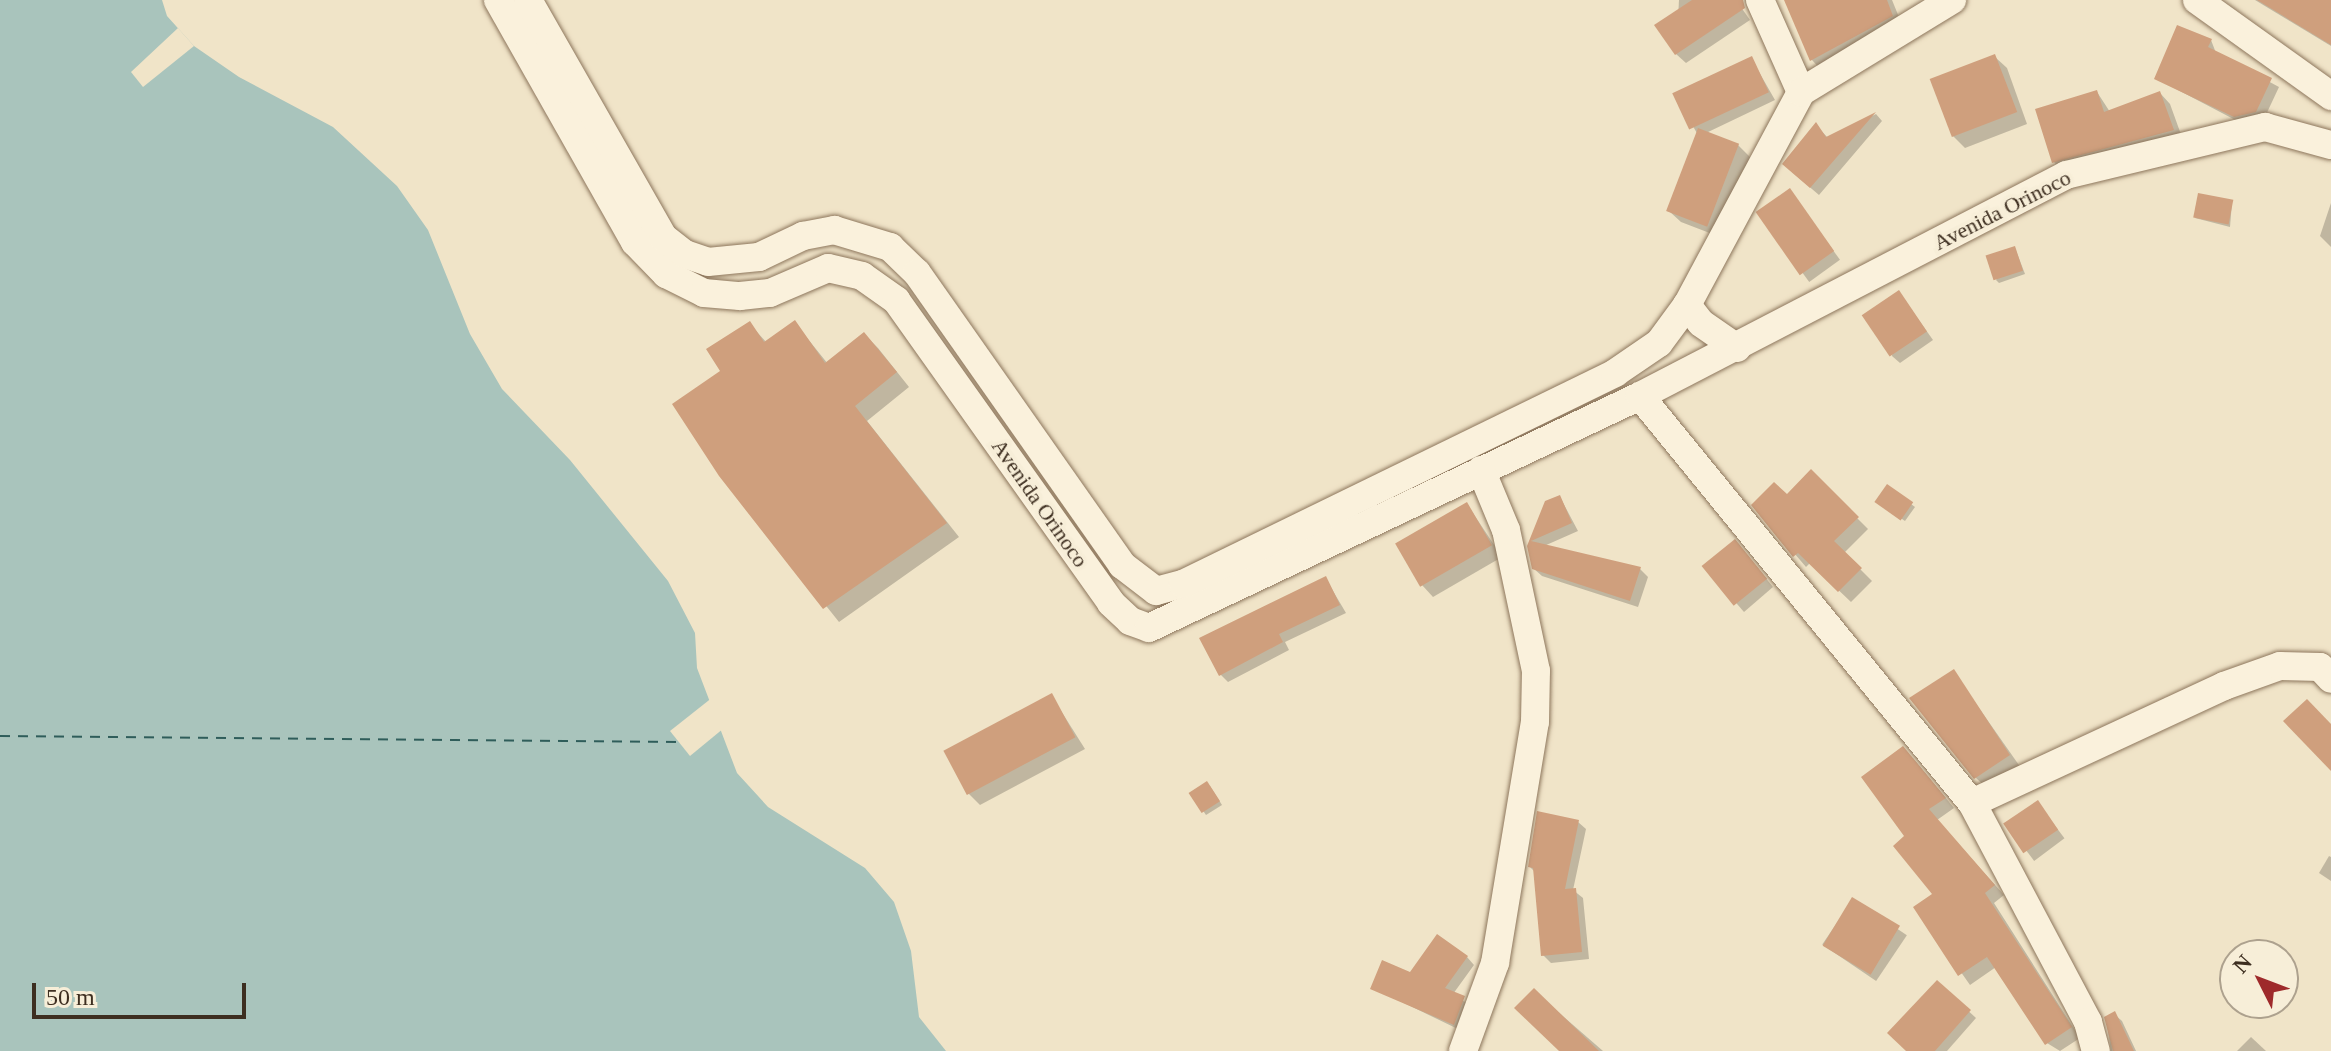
<!DOCTYPE html>
<style>
body{margin:0}
#map{position:relative;width:2331px;height:1051px;overflow:hidden;background:#f0e4c8;font-family:"Times New Roman",serif}
div>[style]{position:absolute}
[style*='--x']{left:calc(var(--x)*1px);top:calc(var(--y)*1px);width:calc(var(--w)*1px);rotate:calc(var(--a)*1deg)}
.water>*{inset:0;background:#a9c4bc}
.pier>*{inset:0;background:#f0e4c8}
.shadow>*{inset:0;background:#0003;transform-origin:0 0}
.ferry>*{height:2px;margin-top:-1px;transform-origin:0;background:repeating-linear-gradient(90deg,#2f5d5a 0 10px,transparent 0 18px)}
.building>*{inset:0;background:#cf9f7d;transform-origin:0 0}
.roads{filter:drop-shadow(0 0 2px #8d765c) drop-shadow(0 0 2px #8d765c)}
.minor>*{height:28px;margin:-14px;padding:0 14px;transform-origin:14px;border-radius:14px;background:#faf1dc}
span{translate:-50% -50%;white-space:nowrap;text-align:center;line-height:1.15;-webkit-text-stroke:8px #f7eed8;paint-order:stroke}
.street-label{font-size:22px;color:#3d2e20}
.north{position:absolute;left:2219px;top:939px;width:80px;height:80px;box-sizing:border-box;background:#f7eed8;border:2px solid #ada18e;border-radius:50%;rotate:312deg;font-size:22px;font-weight:700;line-height:32px;text-align:center;color:#3d2e20}
.north::after{content:'';display:block;margin:auto;width:28px;height:36px;background:#9e2a2b;clip-path:polygon(50% 0,100% 100%,50% 72%,0 100%)}
.scale{position:absolute;left:32px;top:983px;width:214px;height:36px;box-sizing:border-box;border:4px solid #3d2e20;border-top:0;padding-left:10px;font-size:24px;line-height:28px;white-space:nowrap;color:#3d2e20;-webkit-text-stroke:6px #f7eed8;paint-order:stroke}
</style>
<div id="map">
<div class="water">
<div style="clip-path:polygon(0 0,162px 0,167px 16px,194px 46px,239px 77px,333px 127px,397px 186px,428px 230px,470px 334px,502px 389px,570px 460px,668px 581px,695px 633px,697px 668px,737px 773px,768px 807px,865px 868px,894px 902px,911px 951px,919px 1017px,946px 1051px,0 1051px)"></div>
</div>
<div class="pier">
<div style="clip-path:polygon(178px 28px,194px 46px,143px 87px,131px 72px)"></div>
<div style="clip-path:polygon(713px 697px,724px 728px,690px 756px,670px 731px)"></div>
</div>
<div class="shadow">
<div style="clip-path:polygon(1679px 0,1736px 0,1750px 20px,1686px 63px,1676px 54px)"></div>
<div style="clip-path:polygon(1787px 0,1892px 0,1903px 27px,1822px 71px,1812px 60px)"></div>
<div style="clip-path:polygon(2255px 0,2331px 0,2331px 46px)"></div>
<div style="clip-path:polygon(2211px 40px,2216px 53px,2279px 87px,2264px 119px,2243px 124px,2157px 79px)"></div>
<div style="clip-path:polygon(1995px 57px,2007px 68px,2027px 124px,1965px 148px,1953px 136px)"></div>
<div style="clip-path:polygon(1751px 58px,1775px 100px,1706px 133px,1738px 145px,1750px 157px,1720px 237px,1681px 222px,1669px 211px,1698px 135px,1675px 95px)"></div>
<div style="clip-path:polygon(2097px 92px,2110px 112px,2160px 93px,2170px 104px,2183px 140px,2064px 173px,2054px 162px)"></div>
<div style="clip-path:polygon(1876px 114px,1882px 121px,1819px 195px,1792px 172px,1816px 125px,1828px 138px)"></div>
<div style="left:1790px;top:191px;width:85px;height:38px;rotate:54deg"></div>
<div style="clip-path:polygon(2232px 202px,2230px 227px,2195px 218px)"></div>
<div style="clip-path:polygon(2331px 203px,2331px 247px,2320px 236px)"></div>
<div style="clip-path:polygon(2015px 248px,2025px 274px,1999px 283px,1996px 280px)"></div>
<div style="clip-path:polygon(1899px 292px,1933px 340px,1900px 363px,1892px 356px)"></div>
<div style="clip-path:polygon(749px 323px,767px 343px,795px 323px,828px 364px,864px 334px,878px 348px,909px 387px,867px 421px,959px 537px,839px 622px,721px 474px,723px 371px)"></div>
<div style="clip-path:polygon(1811px 472px,1868px 529px,1844px 553px,1872px 581px,1851px 602px,1810px 563px,1806px 567px,1753px 505px,1787px 497px)"></div>
<div style="clip-path:polygon(1888px 487px,1915px 507px,1905px 521px,1881px 505px)"></div>
<div style="clip-path:polygon(1560px 497px,1578px 531px,1544px 546px,1640px 569px,1648px 577px,1638px 607px,1542px 576px,1533px 568px,1529px 546px,1547px 502px)"></div>
<div style="clip-path:polygon(1467px 504px,1502px 557px,1433px 597px,1422px 585px)"></div>
<div style="clip-path:polygon(1742px 549px,1773px 587px,1744px 612px,1705px 567px)"></div>
<div style="clip-path:polygon(1326px 579px,1346px 613px,1285px 642px,1289px 650px,1228px 682px,1220px 674px)"></div>
<div style="clip-path:polygon(1953px 671px,2021px 768px,1988px 789px,1976px 778px)"></div>
<div style="clip-path:polygon(1051px 695px,1085px 749px,980px 805px,968px 793px)"></div>
<div style="clip-path:polygon(1913px 758px,1954px 808px,1937px 820px,2004px 895px,1994px 903px,2080px 1038px,2060px 1051px,2047px 1043px,1996px 967px,1970px 985px,1916px 908px,1935px 894px,1907px 837px)"></div>
<div style="clip-path:polygon(1210px 786px,1222px 805px,1206px 815px,1191px 793px)"></div>
<div style="left:2038px;top:803px;width:44px;height:38px;rotate:53deg"></div>
<div style="clip-path:polygon(1578px 822px,1586px 829px,1573px 890px,1583px 898px,1589px 959px,1551px 963px,1543px 955px,1535px 872px,1530px 867px)"></div>
<div style="clip-path:polygon(2329px 856px,2331px 857px,2331px 881px,2319px 873px)"></div>
<div style="left:1853px;top:899px;width:65px;height:55px;rotate:34deg"></div>
<div style="clip-path:polygon(1467px 957px,1474px 965px,1453px 994px,1471px 1006px,1462px 1031px,1373px 988px)"></div>
<div style="clip-path:polygon(1937px 982px,1976px 1018px,1947px 1051px,1908px 1051px)"></div>
<div style="clip-path:polygon(1534px 991px,1603px 1051px,1561px 1051px)"></div>
<div style="clip-path:polygon(2114px 1014px,2122px 1021px,2136px 1051px,2111px 1051px,2106px 1018px)"></div>
<div style="clip-path:polygon(2251px 1037px,2266px 1051px,2237px 1051px)"></div>
</div>
<div class="ferry">
<div style="--x:0;--y:736;--w:680;--a:0.51"></div>
</div>
<div class="building">
<div style="clip-path:polygon(1692px 0,1743px 0,1745px 8px,1675px 55px,1654px 25px)"></div>
<div style="clip-path:polygon(1784px 0,1887px 0,1893px 16px,1810px 61px)"></div>
<div style="clip-path:polygon(2257px 0,2331px 0,2331px 45px)"></div>
<div style="clip-path:polygon(2177px 25px,2212px 39px,2208px 47px,2272px 78px,2256px 112px,2234px 117px,2154px 79px)"></div>
<div style="left:1995px;top:54px;width:62px;height:70px;rotate:69deg"></div>
<div style="left:1752px;top:56px;width:40px;height:88px;rotate:65deg"></div>
<div style="clip-path:polygon(2097px 90px,2104px 112px,2160px 91px,2174px 130px,2052px 163px,2035px 109px)"></div>
<div style="clip-path:polygon(1876px 112px,1810px 188px,1782px 164px,1816px 122px,1826px 137px)"></div>
<div style="left:1698px;top:128px;width:44px;height:89px;rotate:21deg"></div>
<div style="left:1790px;top:188px;width:77px;height:42px;rotate:55deg"></div>
<div style="left:2198px;top:193px;width:36px;height:25px;rotate:11deg"></div>
<div style="left:2015px;top:246px;width:26px;height:31px;rotate:72deg"></div>
<div style="left:1899px;top:290px;width:50px;height:45px;rotate:56deg"></div>
<div style="clip-path:polygon(795px 320px,825px 363px,864px 332px,897px 372px,855px 406px,947px 523px,823px 609px,719px 476px,672px 404px,720px 371px,706px 349px,750px 321px,764px 342px)"></div>
<div style="clip-path:polygon(1811px 469px,1859px 517px,1834px 541px,1862px 568px,1838px 592px,1798px 553px,1793px 557px,1751px 505px,1774px 482px,1787px 494px)"></div>
<div style="left:1887px;top:484px;width:32px;height:22px;rotate:35deg"></div>
<div style="clip-path:polygon(1560px 495px,1572px 523px,1531px 541px,1641px 567px,1630px 601px,1532px 569px,1527px 546px,1545px 501px)"></div>
<div style="left:1467px;top:502px;width:50px;height:83px;rotate:60deg"></div>
<div style="left:1735px;top:539px;width:51px;height:43px;rotate:51deg"></div>
<div style="clip-path:polygon(1326px 576px,1340px 605px,1279px 634px,1283px 642px,1219px 676px,1199px 638px)"></div>
<div style="clip-path:polygon(1954px 669px,2010px 755px,1974px 779px,1909px 698px)"></div>
<div style="left:1052px;top:693px;width:50px;height:123px;rotate:62deg"></div>
<div style="clip-path:polygon(2307px 699px,2331px 724px,2331px 771px,2283px 721px)"></div>
<div style="clip-path:polygon(1903px 746px,1946px 798px,1929px 809px,1995px 885px,1985px 893px,2072px 1027px,2045px 1045px,1987px 957px,1958px 976px,1913px 907px,1932px 894px,1893px 846px,1904px 836px,1861px 777px)"></div>
<div style="left:1207px;top:781px;width:24px;height:22px;rotate:57deg"></div>
<div style="left:2038px;top:800px;width:36px;height:42px;rotate:56deg"></div>
<div style="clip-path:polygon(1537px 811px,1579px 820px,1565px 889px,1576px 888px,1582px 952px,1541px 956px,1533px 868px,1528px 867px)"></div>
<div style="left:1852px;top:897px;width:56px;height:57px;rotate:31deg"></div>
<div style="clip-path:polygon(1437px 934px,1468px 956px,1445px 988px,1465px 996px,1454px 1025px,1370px 989px,1382px 960px,1410px 972px)"></div>
<div style="clip-path:polygon(1937px 980px,1971px 1010px,1935px 1051px,1906px 1051px,1887px 1033px)"></div>
<div style="clip-path:polygon(1534px 988px,1599px 1051px,1559px 1051px,1514px 1008px)"></div>
<div style="clip-path:polygon(2115px 1011px,2134px 1051px,2113px 1051px,2104px 1017px)"></div>
</div>
<div class="roads">
<div class="minor">
<div style="--x:498;--y:0;--w:278;--a:60.5"></div>
<div style="--x:635;--y:242;--w:45;--a:45.9"></div>
<div style="--x:666;--y:274;--w:42;--a:26.6"></div>
<div style="--x:704;--y:293;--w:36;--a:5"></div>
<div style="--x:740;--y:296;--w:30;--a:-6"></div>
<div style="--x:770;--y:293;--w:63;--a:-23.3"></div>
<div style="--x:828;--y:268;--w:35;--a:13"></div>
<div style="--x:862;--y:276;--w:42;--a:35.2"></div>
<div style="--x:896;--y:300;--w:372;--a:54.6"></div>
<div style="--x:1111;--y:603;--w:26;--a:43"></div>
<div style="--x:1130;--y:621;--w:20;--a:20"></div>
<div style="--x:1149;--y:628;--w:543;--a:-25.29"></div>
<div style="--x:1640;--y:396;--w:480;--a:-27.4"></div>
<div style="--x:2066;--y:175;--w:205;--a:-13.6"></div>
<div style="--x:2265;--y:127;--w:68;--a:15.3"></div>
<div style="--x:528;--y:0;--w:273;--a:60.3"></div>
<div style="--x:663;--y:237;--w:28;--a:38"></div>
<div style="--x:685;--y:254;--w:24;--a:19"></div>
<div style="--x:708;--y:262;--w:51;--a:-5.6"></div>
<div style="--x:759;--y:257;--w:49;--a:-25.5"></div>
<div style="--x:803;--y:236;--w:32;--a:-11"></div>
<div style="--x:834;--y:230;--w:59;--a:16.9"></div>
<div style="--x:890;--y:247;--w:37;--a:44"></div>
<div style="--x:917;--y:273;--w:357;--a:54.9"></div>
<div style="--x:1122;--y:565;--w:43;--a:37.4"></div>
<div style="--x:1156;--y:591;--w:28;--a:-15"></div>
<div style="--x:1183;--y:584;--w:481;--a:-26"></div>
<div style="--x:1615;--y:373;--w:53;--a:-34.3"></div>
<div style="--x:1659;--y:343;--w:47;--a:-53.6"></div>
<div style="--x:1760;--y:0;--w:101;--a:66"></div>
<div style="--x:2197;--y:0;--w:165;--a:35.6"></div>
<div style="--x:1737;--y:348;--w:44;--a:-145.2"></div>
<div style="--x:1701;--y:323;--w:23;--a:-128"></div>
<div style="--x:1687;--y:305;--w:242;--a:-61.8"></div>
<div style="--x:1801;--y:92;--w:177;--a:-31.4"></div>
<div style="--x:1640;--y:396;--w:525;--a:50.8"></div>
<div style="--x:1972;--y:803;--w:248;--a:62.1"></div>
<div style="--x:2088;--y:1022;--w:30;--a:75"></div>
<div style="--x:1972;--y:803;--w:278;--a:-24.9"></div>
<div style="--x:2224;--y:686;--w:59;--a:-19.7"></div>
<div style="--x:2280;--y:666;--w:40;--a:1.4"></div>
<div style="--x:2320;--y:667;--w:16;--a:47"></div>
<div style="--x:1463;--y:1051;--w:94;--a:-70"></div>
<div style="--x:1495;--y:963;--w:244;--a:-80.6"></div>
<div style="--x:1535;--y:722;--w:51;--a:-88.9"></div>
<div style="--x:1536;--y:671;--w:144;--a:-102"></div>
<div style="--x:1506;--y:530;--w:65;--a:-112.6"></div>
</div>
</div>
<div class="street-label">
<span style="left:2002px;top:210px;rotate:-27deg">Avenida Orinoco</span>
<span style="left:1040px;top:503px;rotate:55deg">Avenida Orinoco</span>
</div>
<div class="north">N</div>
<div class="scale">50 m</div>
</div>
